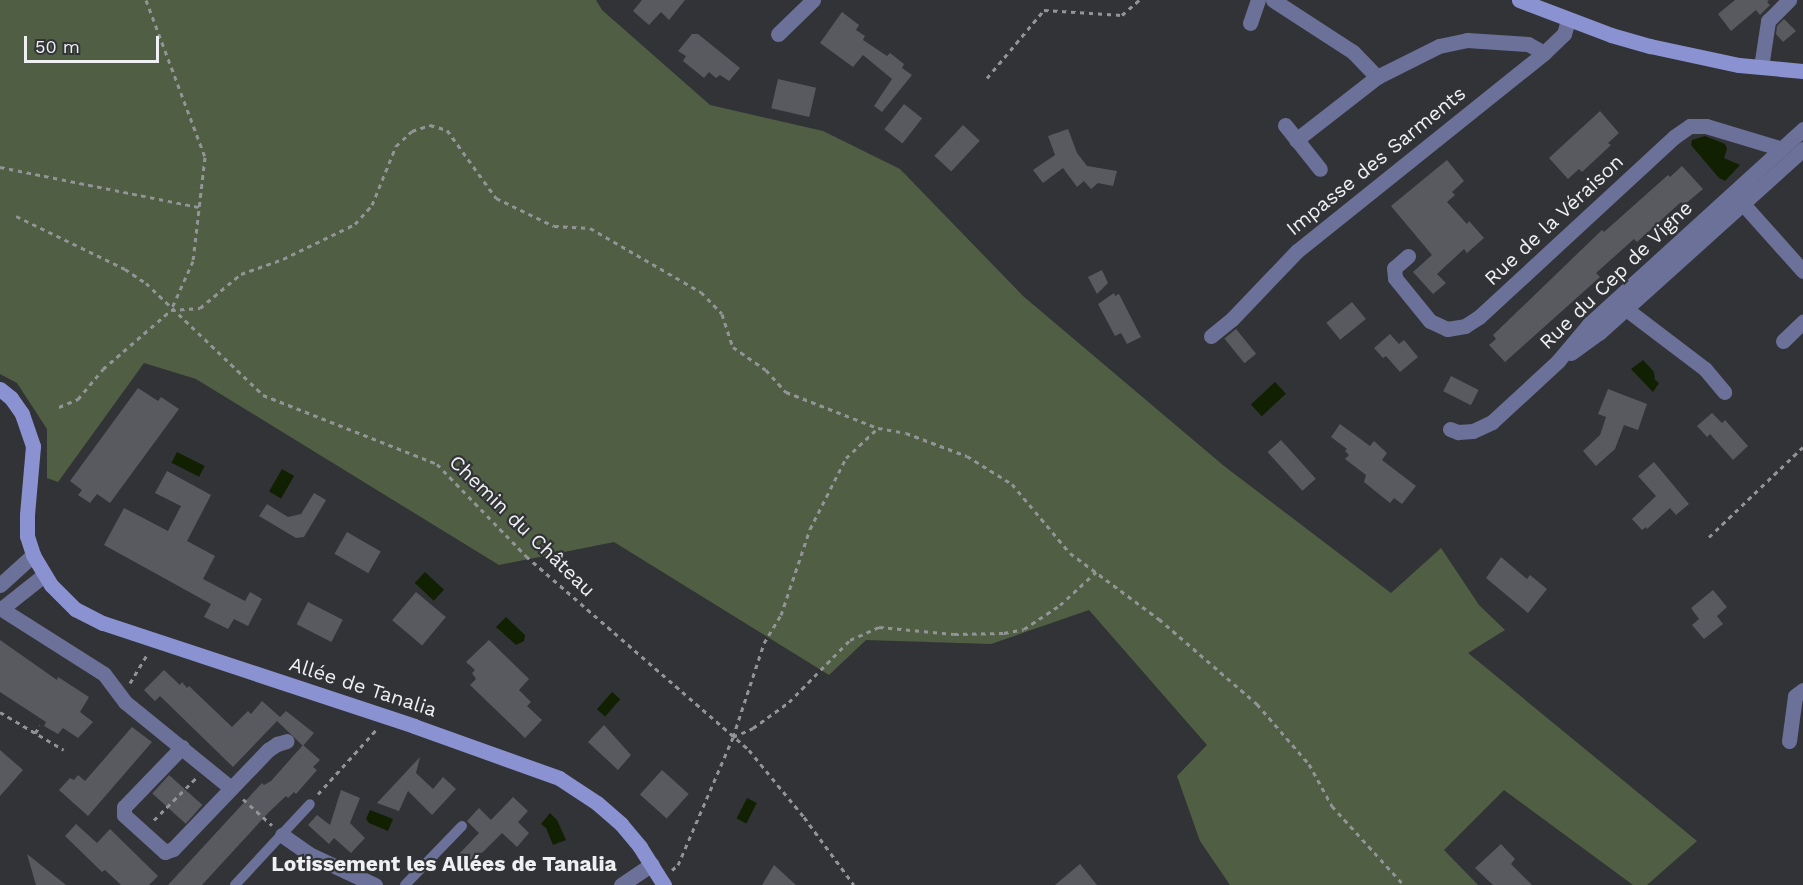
<!DOCTYPE html>
<meta charset="utf-8">
<style>
body{margin:0}
#map{position:relative;width:1803px;height:885px;overflow:hidden;background:#323337;font-family:"Work Sans",sans-serif}
div>[style]{position:absolute}
[style*='--x']{left:calc(var(--x)*1px);top:calc(var(--y)*1px);width:calc(var(--w)*1px);rotate:calc(var(--a)*1deg)}
.green>*{inset:0;background:#505f43}
.water>*{inset:0;background:#102000;transform-origin:0 0}
.building>*{inset:0;background:#595a5f;transform-origin:0 0}
.path>*{height:3px;margin-top:-1.5px;transform-origin:0;background:repeating-linear-gradient(90deg,#939497 0 4.5px,transparent 0 9px)}
.lane>*{height:10px;margin:-5px;padding:0 5px;transform-origin:5px;border-radius:5px;background:#6b7198}
.street>*{height:15px;margin:-7.5px;padding:0 7.5px;transform-origin:7.5px;border-radius:7.5px;background:#6b7198}
.secondary>*{height:15px;margin:-7.5px;padding:0 7.5px;transform-origin:7.5px;border-radius:7.5px;background:#8a92d1}
span{translate:-50% -50%;white-space:nowrap;text-align:center;line-height:1.15;-webkit-text-stroke:4.5px #323337;paint-order:stroke}
.street-label{font-size:20px;color:#eff0f2}
.neighbourhood-label{font-size:21px;color:#eff0f2;font-weight:700}
.scale{position:absolute;left:24px;top:36px;width:135px;height:27px;box-sizing:border-box;border:3px solid #eff0f2;border-top:0;padding-left:8px;font-size:18px;line-height:21px;white-space:nowrap;color:#eff0f2;-webkit-text-stroke:4px #323337;paint-order:stroke}
</style>
<div id="map">
<div class="green">
<div style="clip-path:polygon(0 0,596px 0,602px 10px,710px 105px,823px 131px,900px 169px,1023px 296px,1224px 466px,1391px 593px,1441px 548px,1479px 605px,1505px 630px,1468px 653px,1697px 841px,1647px 885px,1633px 885px,1504px 790px,1444px 850px,1478px 885px,1230px 885px,1200px 841px,1177px 776px,1207px 745px,1089px 610px,991px 644px,866px 640px,829px 675px,614px 542px,499px 565px,196px 379px,144px 363px,58px 482px,47px 478px,47px 429px,17px 383px,0 374px)"></div>
</div>
<div class="water">
<div style="clip-path:polygon(1705px 136px,1725px 144px,1727px 149px,1724px 158px,1740px 165px,1725px 181px,1719px 178px,1691px 145px,1692px 140px)"></div>
<div style="clip-path:polygon(1643px 360px,1654px 372px,1655px 380px,1659px 383px,1653px 392px,1631px 369px)"></div>
<div style="left:1275px;top:382px;width:16px;height:33px;rotate:47deg"></div>
<div style="left:177px;top:452px;width:31px;height:12px;rotate:27deg"></div>
<div style="left:282px;top:469px;width:14px;height:26px;rotate:30deg"></div>
<div style="left:425px;top:572px;width:26px;height:15px;rotate:43deg"></div>
<div style="clip-path:polygon(506px 617px,525px 635px,524px 641px,516px 645px,496px 627px)"></div>
<div style="left:612px;top:692px;width:11px;height:23px;rotate:41deg"></div>
<div style="left:747px;top:798px;width:11px;height:23px;rotate:27deg"></div>
<div style="clip-path:polygon(370px 810px,393px 819px,388px 831px,369px 823px,366px 819px)"></div>
<div style="clip-path:polygon(550px 813px,557px 820px,566px 840px,553px 845px,546px 828px,541px 824px)"></div>
</div>
<div class="building">
<div style="clip-path:polygon(642px 0,685px 0,669px 20px,661px 12px,649px 25px,633px 11px)"></div>
<div style="clip-path:polygon(1735px 0,1769px 0,1767px 2px,1770px 5px,1760px 15px,1756px 10px,1731px 31px,1718px 14px)"></div>
<div style="clip-path:polygon(842px 12px,859px 25px,856px 30px,865px 36px,863px 40px,887px 56px,890px 53px,904px 64px,902px 68px,912px 75px,882px 112px,874px 106px,892px 79px,863px 55px,853px 67px,820px 43px)"></div>
<div style="clip-path:polygon(1784px 19px,1796px 31px,1783px 42px,1776px 34px,1777px 26px)"></div>
<div style="clip-path:polygon(692px 34px,698px 34px,740px 68px,729px 81px,720px 75px,716px 78px,709px 72px,704px 78px,683px 61px,686px 56px,678px 51px)"></div>
<div style="left:778px;top:79px;width:39px;height:30px;rotate:13deg"></div>
<div style="left:904px;top:104px;width:23px;height:32px;rotate:38deg"></div>
<div style="clip-path:polygon(1600px 111px,1619px 133px,1608px 143px,1611px 145px,1582px 172px,1579px 169px,1568px 179px,1549px 158px)"></div>
<div style="left:963px;top:125px;width:23px;height:42px;rotate:43deg"></div>
<div style="clip-path:polygon(1068px 129px,1077px 153px,1087px 166px,1117px 171px,1113px 186px,1098px 183px,1091px 189px,1084px 181px,1077px 187px,1063px 168px,1043px 183px,1033px 170px,1055px 155px,1048px 136px)"></div>
<div style="clip-path:polygon(1447px 160px,1464px 181px,1452px 192px,1455px 195px,1447px 202px,1467px 224px,1469px 221px,1484px 238px,1467px 253px,1464px 249px,1437px 274px,1446px 283px,1433px 294px,1413px 272px,1432px 255px,1391px 206px)"></div>
<div style="clip-path:polygon(1682px 166px,1703px 189px,1684px 205px,1681px 202px,1637px 242px,1634px 239px,1596px 273px,1600px 277px,1505px 362px,1489px 345px,1496px 339px,1493px 335px,1602px 230px,1604px 232px,1668px 175px,1670px 177px)"></div>
<div style="clip-path:polygon(1102px 270px,1108px 283px,1097px 294px,1088px 277px)"></div>
<div style="clip-path:polygon(1114px 293px,1115px 296px,1119px 294px,1141px 337px,1127px 344px,1121px 333px,1115px 336px,1098px 304px)"></div>
<div style="left:1352px;top:302px;width:22px;height:33px;rotate:51deg"></div>
<div style="left:1236px;top:329px;width:32px;height:15px;rotate:51deg"></div>
<div style="clip-path:polygon(1390px 334px,1399px 344px,1404px 340px,1418px 357px,1400px 372px,1386px 356px,1383px 358px,1374px 348px)"></div>
<div style="left:1451px;top:376px;width:31px;height:17px;rotate:27deg"></div>
<div style="clip-path:polygon(138px 388px,158px 401px,161px 397px,179px 409px,110px 503px,97px 494px,90px 503px,78px 495px,82px 490px,70px 481px)"></div>
<div style="clip-path:polygon(1608px 389px,1647px 404px,1638px 430px,1624px 425px,1615px 449px,1596px 466px,1583px 451px,1600px 435px,1606px 417px,1598px 414px)"></div>
<div style="clip-path:polygon(1712px 413px,1722px 423px,1725px 420px,1748px 446px,1733px 460px,1710px 434px,1707px 437px,1697px 426px)"></div>
<div style="clip-path:polygon(1340px 424px,1370px 446px,1374px 441px,1387px 453px,1382px 460px,1416px 486px,1402px 504px,1394px 498px,1390px 503px,1364px 482px,1366px 475px,1345px 459px,1349px 455px,1345px 451px,1347px 449px,1331px 437px)"></div>
<div style="left:1281px;top:440px;width:52px;height:18px;rotate:48deg"></div>
<div style="clip-path:polygon(1654px 462px,1689px 504px,1676px 515px,1670px 508px,1647px 529px,1646px 527px,1642px 530px,1632px 519px,1656px 496px,1638px 476px)"></div>
<div style="clip-path:polygon(167px 471px,211px 495px,187px 541px,215px 556px,203px 579px,245px 601px,250px 592px,262px 599px,248px 626px,234px 619px,228px 629px,204px 617px,211px 604px,104px 545px,124px 508px,168px 531px,181px 506px,155px 493px)"></div>
<div style="clip-path:polygon(314px 493px,326px 500px,304px 537px,296px 538px,259px 516px,267px 504px,288px 517px,301px 514px)"></div>
<div style="left:347px;top:532px;width:39px;height:25px;rotate:30deg"></div>
<div style="clip-path:polygon(1501px 557px,1527px 579px,1530px 575px,1547px 589px,1528px 613px,1486px 578px)"></div>
<div style="clip-path:polygon(1713px 590px,1727px 607px,1717px 616px,1723px 624px,1704px 639px,1692px 625px,1699px 619px,1691px 608px)"></div>
<div style="left:416px;top:592px;width:39px;height:37px;rotate:40deg"></div>
<div style="left:308px;top:602px;width:39px;height:25px;rotate:27deg"></div>
<div style="clip-path:polygon(0 640px,57px 680px,58px 677px,89px 697px,80px 712px,93px 722px,78px 738px,63px 728px,58px 734px,44px 726px,46px 722px,0 692px)"></div>
<div style="clip-path:polygon(489px 640px,529px 679px,519px 690px,531px 702px,527px 706px,542px 720px,525px 738px,470px 685px,476px 679px,472px 673px,475px 670px,466px 662px)"></div>
<div style="clip-path:polygon(164px 670px,180px 685px,182px 682px,187px 688px,189px 686px,232px 727px,248px 711px,251px 714px,262px 701px,280px 717px,286px 711px,314px 733px,303px 746px,277px 721px,233px 767px,160px 696px,155px 701px,144px 690px)"></div>
<div style="clip-path:polygon(604px 725px,631px 755px,618px 770px,588px 742px)"></div>
<div style="clip-path:polygon(132px 727px,152px 742px,88px 816px,59px 790px,70px 778px,74px 780px,78px 775px,85px 781px)"></div>
<div style="clip-path:polygon(303px 745px,320px 760px,313px 767px,317px 770px,296px 794px,294px 792px,288px 798px,286px 796px,269px 812px,202px 885px,168px 885px,262px 783px,264px 785px,271px 781px)"></div>
<div style="clip-path:polygon(0 750px,23px 770px,0 796px)"></div>
<div style="clip-path:polygon(420px 757px,416px 773px,433px 789px,443px 777px,456px 789px,432px 815px,408px 791px,399px 811px,377px 803px)"></div>
<div style="left:662px;top:770px;width:36px;height:33px;rotate:42deg"></div>
<div style="left:169px;top:775px;width:45px;height:25px;rotate:42deg"></div>
<div style="clip-path:polygon(341px 790px,360px 798px,350px 823px,365px 838px,351px 853px,334px 838px,329px 844px,308px 825px,317px 815px,330px 825px)"></div>
<div style="clip-path:polygon(513px 797px,528px 811px,518px 822px,529px 833px,517px 847px,502px 833px,470px 865px,459px 854px,479px 833px,467px 821px,479px 808px,491px 820px)"></div>
<div style="clip-path:polygon(76px 824px,97px 843px,110px 829px,158px 876px,149px 885px,121px 885px,105px 870px,102px 872px,65px 836px)"></div>
<div style="clip-path:polygon(1501px 844px,1515px 859px,1511px 864px,1532px 885px,1493px 885px,1475px 868px)"></div>
<div style="clip-path:polygon(27px 854px,66px 885px,36px 885px)"></div>
<div style="clip-path:polygon(1080px 864px,1097px 885px,1055px 885px)"></div>
<div style="clip-path:polygon(774px 865px,796px 885px,762px 885px)"></div>
</div>
<div class="path">
<div style="--x:146;--y:0;--w:168;--a:69.4"></div>
<div style="--x:205;--y:157;--w:105;--a:96.6"></div>
<div style="--x:193;--y:261;--w:54;--a:114.2"></div>
<div style="--x:987;--y:78;--w:89;--a:-50"></div>
<div style="--x:1044;--y:10;--w:78;--a:3.7"></div>
<div style="--x:1122;--y:15;--w:23;--a:-41"></div>
<div style="--x:0;--y:167;--w:203;--a:11.4"></div>
<div style="--x:16;--y:216;--w:121;--a:25.9"></div>
<div style="--x:125;--y:269;--w:25;--a:34"></div>
<div style="--x:146;--y:283;--w:162;--a:43.7"></div>
<div style="--x:263;--y:395;--w:187;--a:21.6"></div>
<div style="--x:437;--y:464;--w:128;--a:45.9"></div>
<div style="--x:526;--y:556;--w:296;--a:41"></div>
<div style="--x:749;--y:750;--w:87;--a:50.6"></div>
<div style="--x:804;--y:817;--w:84;--a:53.7"></div>
<div style="--x:59;--y:407;--w:21;--a:-23"></div>
<div style="--x:78;--y:399;--w:39;--a:-50"></div>
<div style="--x:103;--y:369;--w:90;--a:-40.9"></div>
<div style="--x:171;--y:310;--w:29;--a:-4"></div>
<div style="--x:200;--y:308;--w:53;--a:-39.7"></div>
<div style="--x:241;--y:274;--w:45;--a:-19.7"></div>
<div style="--x:283;--y:259;--w:80;--a:-25.9"></div>
<div style="--x:355;--y:224;--w:25;--a:-48"></div>
<div style="--x:372;--y:205;--w:64;--a:-67.9"></div>
<div style="--x:396;--y:146;--w:22;--a:-43"></div>
<div style="--x:412;--y:131;--w:19;--a:-18"></div>
<div style="--x:430;--y:125;--w:18;--a:16"></div>
<div style="--x:447;--y:130;--w:84;--a:54.2"></div>
<div style="--x:496;--y:198;--w:64;--a:25.8"></div>
<div style="--x:554;--y:226;--w:36;--a:3"></div>
<div style="--x:590;--y:228;--w:128;--a:30"></div>
<div style="--x:701;--y:292;--w:30;--a:46"></div>
<div style="--x:722;--y:314;--w:35;--a:72"></div>
<div style="--x:733;--y:347;--w:40;--a:34.9"></div>
<div style="--x:766;--y:370;--w:30;--a:48"></div>
<div style="--x:786;--y:392;--w:99;--a:21.4"></div>
<div style="--x:878;--y:428;--w:28;--a:10"></div>
<div style="--x:906;--y:433;--w:65;--a:20.7"></div>
<div style="--x:967;--y:456;--w:53;--a:31.9"></div>
<div style="--x:1012;--y:484;--w:90;--a:50"></div>
<div style="--x:1070;--y:553;--w:111;--a:36.6"></div>
<div style="--x:1159;--y:619;--w:130;--a:40.9"></div>
<div style="--x:1257;--y:704;--w:79;--a:49.1"></div>
<div style="--x:1309;--y:764;--w:48;--a:61.3"></div>
<div style="--x:1332;--y:806;--w:107;--a:47.7"></div>
<div style="--x:1709;--y:537;--w:130;--a:-43.8"></div>
<div style="--x:130;--y:683;--w:33;--a:-59"></div>
<div style="--x:0;--y:712;--w:74;--a:30.7"></div>
<div style="--x:35;--y:733;--w:9;--a:-54"></div>
<div style="--x:733;--y:737;--w:22;--a:-24"></div>
<div style="--x:753;--y:728;--w:44;--a:-35.8"></div>
<div style="--x:789;--y:702;--w:87;--a:-45.5"></div>
<div style="--x:850;--y:640;--w:32;--a:-24"></div>
<div style="--x:879;--y:627;--w:75;--a:5.3"></div>
<div style="--x:954;--y:634;--w:50;--a:-1.1"></div>
<div style="--x:1004;--y:633;--w:20;--a:-11"></div>
<div style="--x:1024;--y:629;--w:43;--a:-33.7"></div>
<div style="--x:1060;--y:605;--w:49;--a:-42.5"></div>
<div style="--x:318;--y:794;--w:86;--a:-47.8"></div>
<div style="--x:243;--y:799;--w:39;--a:42"></div>
<div style="--x:154;--y:820;--w:59;--a:-45"></div>
<div style="--x:672;--y:870;--w:8;--a:-40"></div>
<div style="--x:678;--y:865;--w:139;--a:-66.7"></div>
<div style="--x:733;--y:737;--w:99;--a:-71.7"></div>
<div style="--x:764;--y:643;--w:33;--a:-59"></div>
<div style="--x:781;--y:615;--w:91;--a:-71.4"></div>
<div style="--x:810;--y:529;--w:80;--a:-63.1"></div>
<div style="--x:846;--y:458;--w:44;--a:-43.2"></div>
</div>
<div class="lane">
<div style="--x:235;--y:885;--w:110;--a:-47.2"></div>
<div style="--x:405;--y:885;--w:82;--a:-46"></div>
</div>
<div class="street">
<div style="--x:1273;--y:0;--w:95;--a:33"></div>
<div style="--x:1353;--y:52;--w:35;--a:46"></div>
<div style="--x:1250;--y:23;--w:24;--a:-71"></div>
<div style="--x:778;--y:34;--w:49;--a:-44.2"></div>
<div style="--x:1761;--y:67;--w:47;--a:-81.3"></div>
<div style="--x:1768;--y:21;--w:30;--a:-45"></div>
<div style="--x:1285;--y:125;--w:56;--a:51.5"></div>
<div style="--x:1296;--y:140;--w:103;--a:-37.9"></div>
<div style="--x:1377;--y:77;--w:69;--a:-26.6"></div>
<div style="--x:1439;--y:46;--w:29;--a:-12"></div>
<div style="--x:1467;--y:40;--w:61;--a:3.8"></div>
<div style="--x:1528;--y:44;--w:18;--a:29"></div>
<div style="--x:1743;--y:204;--w:90;--a:48.2"></div>
<div style="--x:1408;--y:256;--w:18;--a:139"></div>
<div style="--x:1394;--y:268;--w:10;--a:84"></div>
<div style="--x:1395;--y:278;--w:55;--a:50.9"></div>
<div style="--x:1430;--y:321;--w:19;--a:25"></div>
<div style="--x:1447;--y:329;--w:18;--a:-9"></div>
<div style="--x:1465;--y:326;--w:17;--a:-33"></div>
<div style="--x:1479;--y:317;--w:265;--a:-42.7"></div>
<div style="--x:1674;--y:137;--w:19;--a:-35"></div>
<div style="--x:1690;--y:126;--w:16;--a:0"></div>
<div style="--x:1706;--y:126;--w:79;--a:16.8"></div>
<div style="--x:1626;--y:309;--w:99;--a:37.2"></div>
<div style="--x:1705;--y:369;--w:30;--a:50"></div>
<div style="--x:1211;--y:336;--w:27;--a:-39"></div>
<div style="--x:1232;--y:319;--w:94;--a:-46.3"></div>
<div style="--x:1297;--y:251;--w:317;--a:-38.7"></div>
<div style="--x:1544;--y:53;--w:28;--a:-44"></div>
<div style="--x:1564;--y:34;--w:15;--a:-74"></div>
<div style="--x:1783;--y:341;--w:28;--a:-44"></div>
<div style="--x:1571;--y:353;--w:34;--a:-36"></div>
<div style="--x:1599;--y:333;--w:275;--a:-42"></div>
<div style="--x:1450;--y:429;--w:9;--a:21"></div>
<div style="--x:1458;--y:432;--w:15;--a:-4"></div>
<div style="--x:1473;--y:431;--w:21;--a:-25"></div>
<div style="--x:1492;--y:422;--w:90;--a:-42.7"></div>
<div style="--x:1558;--y:361;--w:48;--a:-50"></div>
<div style="--x:1589;--y:324;--w:290;--a:-42.3"></div>
<div style="--x:0;--y:585;--w:45;--a:-42.3"></div>
<div style="--x:0;--y:608;--w:123;--a:32.4"></div>
<div style="--x:104;--y:674;--w:35;--a:53"></div>
<div style="--x:125;--y:702;--w:136;--a:39.1"></div>
<div style="--x:1;--y:609;--w:55;--a:-38.3"></div>
<div style="--x:1789;--y:741;--w:45;--a:-82.4"></div>
<div style="--x:1795;--y:696;--w:10;--a:-37"></div>
<div style="--x:182;--y:747;--w:83;--a:134"></div>
<div style="--x:124;--y:807;--w:8;--a:90"></div>
<div style="--x:124;--y:815;--w:55;--a:42.1"></div>
<div style="--x:165;--y:852;--w:9;--a:-21"></div>
<div style="--x:173;--y:849;--w:137;--a:-46.2"></div>
<div style="--x:268;--y:750;--w:11;--a:-34"></div>
<div style="--x:277;--y:744;--w:10;--a:-17"></div>
<div style="--x:282;--y:835;--w:33;--a:35"></div>
<div style="--x:309;--y:854;--w:73;--a:25.2"></div>
<div style="--x:621;--y:885;--w:37;--a:-34"></div>
</div>
<div class="secondary">
<div style="--x:1519;--y:0;--w:98;--a:20.8"></div>
<div style="--x:1611;--y:35;--w:41;--a:15.8"></div>
<div style="--x:1650;--y:46;--w:91;--a:12.1"></div>
<div style="--x:1739;--y:65;--w:64;--a:5.4"></div>
<div style="--x:0;--y:389;--w:14;--a:39"></div>
<div style="--x:11;--y:398;--w:19;--a:55"></div>
<div style="--x:22;--y:414;--w:34;--a:71"></div>
<div style="--x:33;--y:446;--w:69;--a:95"></div>
<div style="--x:27;--y:515;--w:21;--a:90"></div>
<div style="--x:27;--y:536;--w:20;--a:72"></div>
<div style="--x:33;--y:555;--w:35;--a:59"></div>
<div style="--x:51;--y:585;--w:34;--a:45"></div>
<div style="--x:75;--y:609;--w:31;--a:27"></div>
<div style="--x:103;--y:623;--w:328;--a:18.3"></div>
<div style="--x:414;--y:726;--w:154;--a:19.7"></div>
<div style="--x:559;--y:778;--w:45;--a:33.3"></div>
<div style="--x:597;--y:803;--w:32;--a:41"></div>
<div style="--x:621;--y:824;--w:30;--a:50"></div>
<div style="--x:640;--y:847;--w:45;--a:57.7"></div>
</div>
<div class="street-label">
<span style="left:1376px;top:161px;rotate:-39deg">Impasse des Sarments</span>
<span style="left:1554px;top:220px;rotate:-43deg">Rue de la Véraison</span>
<span style="left:1616px;top:275px;rotate:-44deg">Rue du Cep de Vigne</span>
<span style="left:522px;top:526px;rotate:44deg">Chemin du Château</span>
<span style="left:363px;top:687px;rotate:18deg">Allée de Tanalia</span>
</div>
<div class="neighbourhood-label">
<span style="left:444px;top:864px">Lotissement les Allées de Tanalia</span>
</div>
<div class="scale">50 m</div>
</div>
